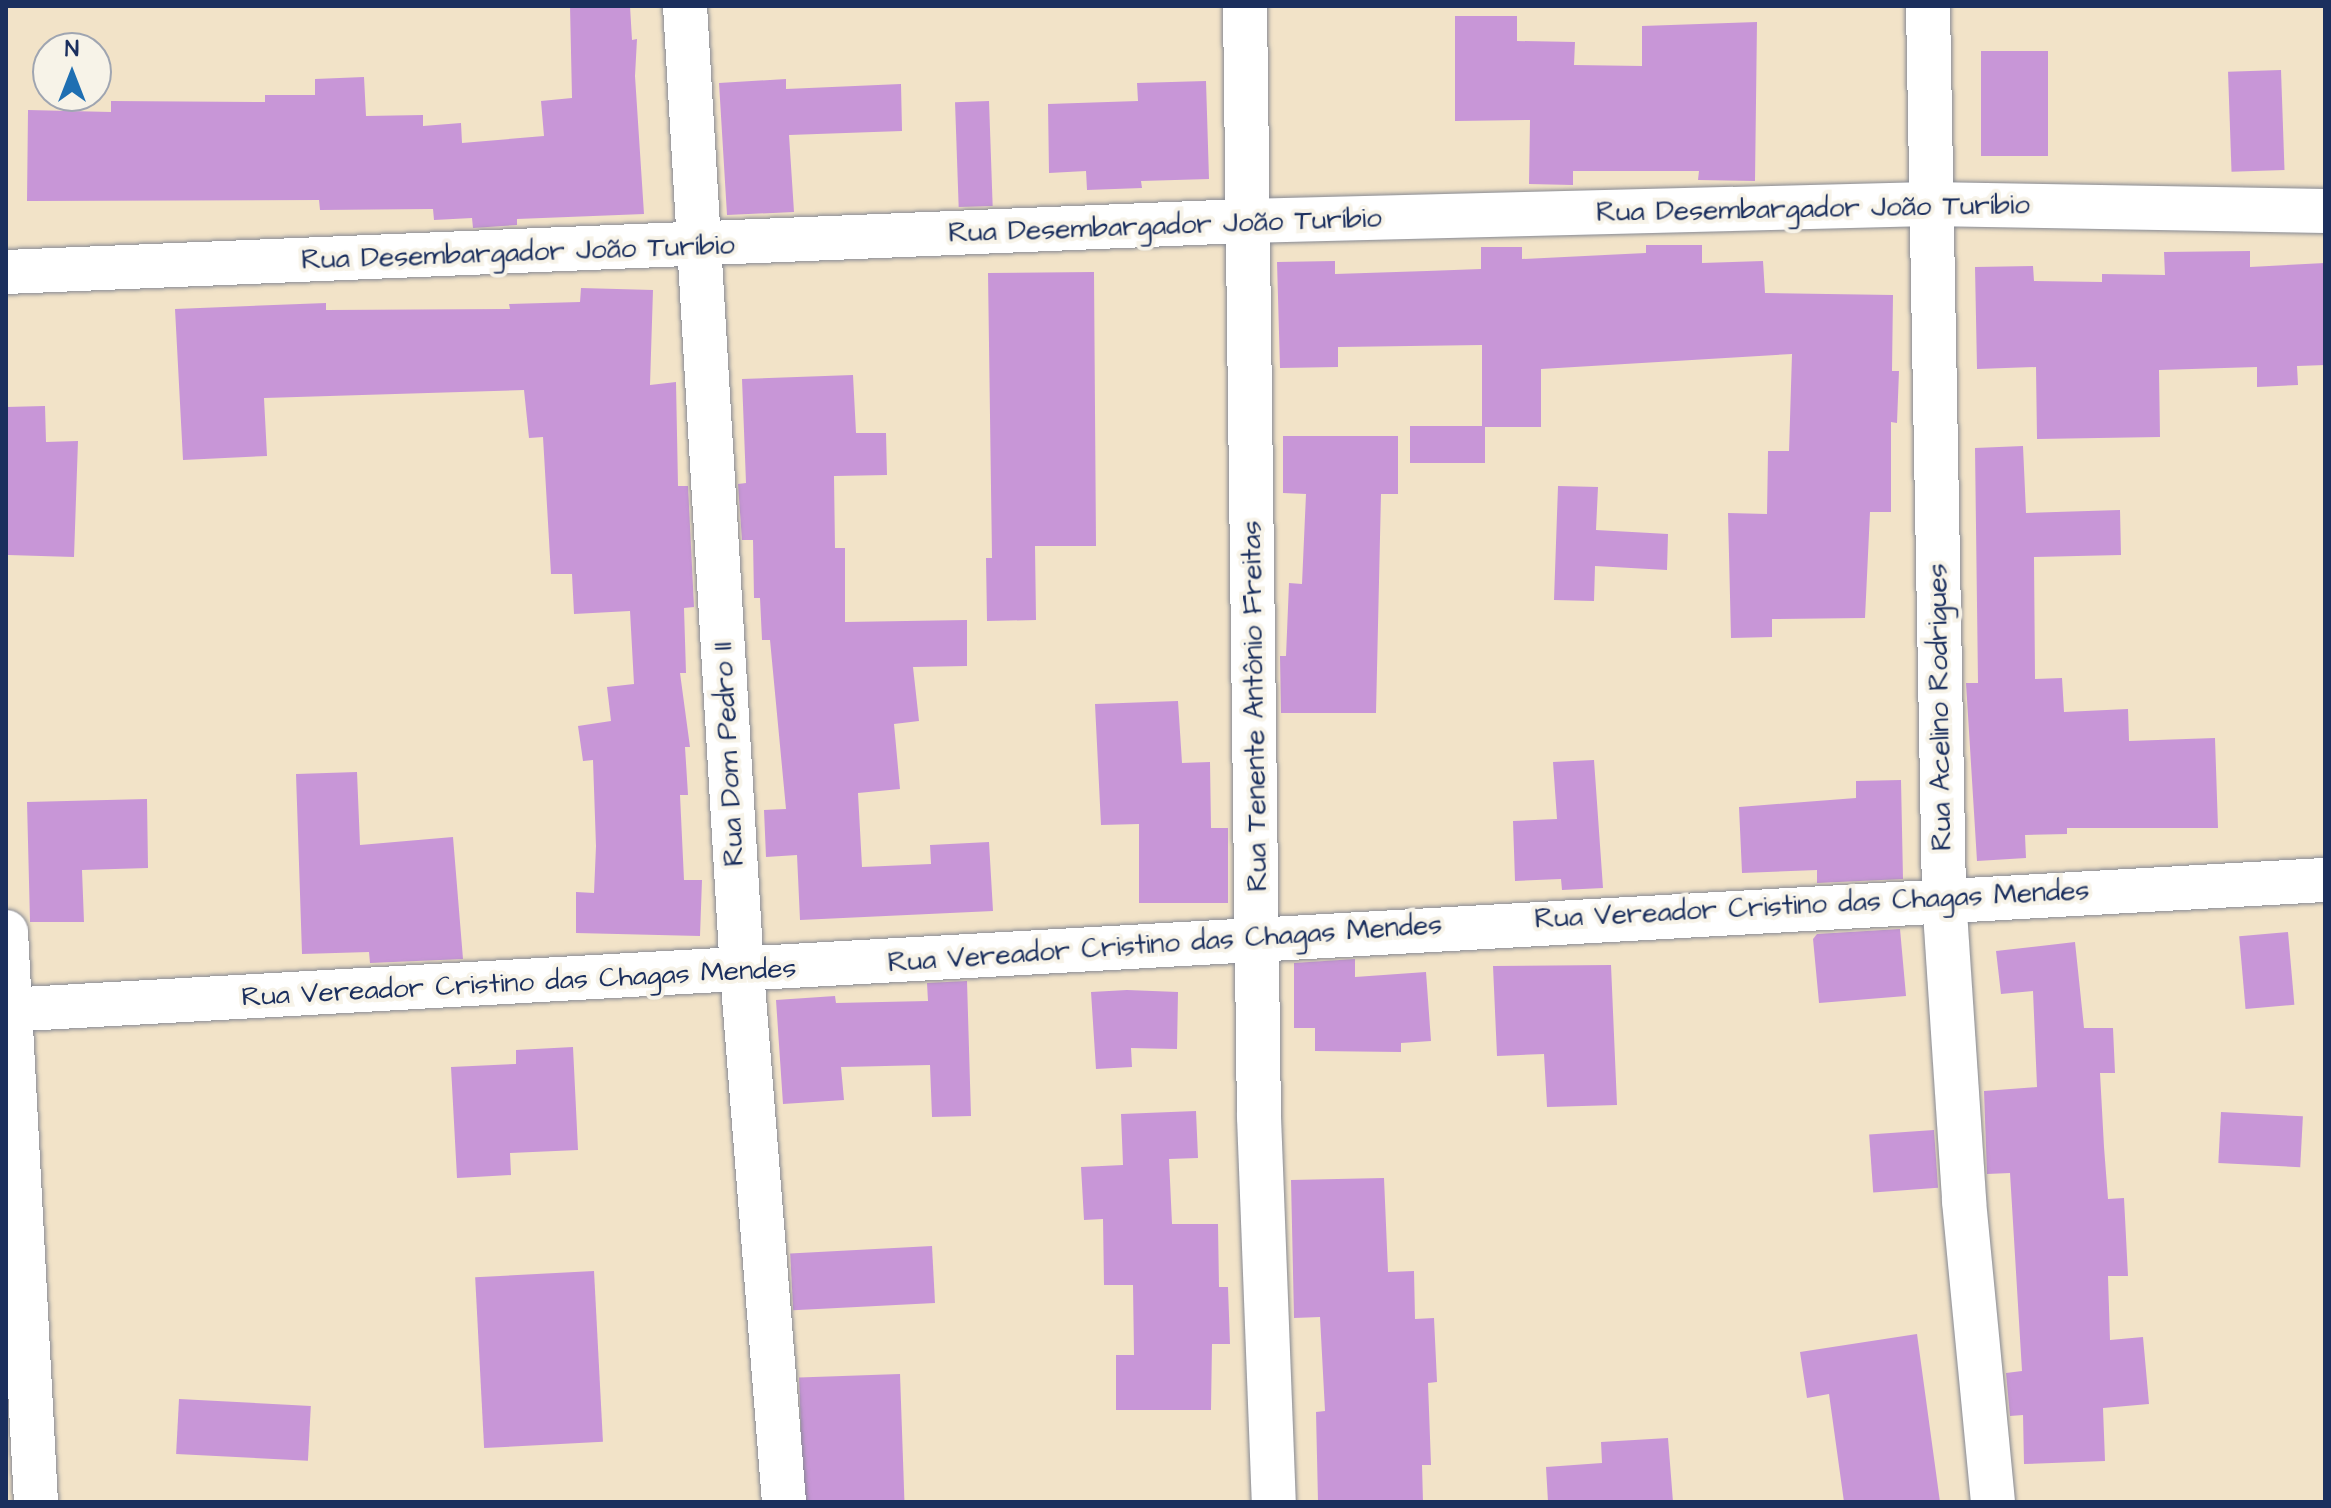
<!DOCTYPE html>
<meta charset="utf-8">
<style>
body{margin:0}
#map{position:relative;width:2331px;height:1508px;overflow:hidden;background:#f2e3c8;font-family:"Architects Daughter",sans-serif}
div>[style]{position:absolute}
[style*='--x']{left:calc(var(--x)*1px);top:calc(var(--y)*1px);width:calc(var(--w)*1px);rotate:calc(var(--a)*1deg)}
.building>*{inset:0;background:#c896d7;transform-origin:0 0}
.roads{filter:drop-shadow(0 0 2px #868993) drop-shadow(0 0 2px #868993)}
.street>*{height:44px;margin:-22px;padding:0 22px;transform-origin:22px;border-radius:22px;background:#fff}
span{translate:-50% -50%;white-space:nowrap;text-align:center;line-height:1.15;-webkit-text-stroke:8px #f7f3e8;paint-order:stroke}
.street-label{font-size:28px;color:#1b2f5e}
.frame{position:absolute;inset:0;border:8px solid #1b2f5e;pointer-events:none}
.north{position:absolute;left:32px;top:32px;width:80px;height:80px;box-sizing:border-box;background:#f7f3e8;border:2px solid #9fa5b1;border-radius:50%;rotate:0deg;font-size:22px;font-weight:700;line-height:32px;text-align:center;color:#1b2f5e}
.north::after{content:'';display:block;margin:auto;width:28px;height:36px;background:#1f6fb2;clip-path:polygon(50% 0,100% 100%,50% 72%,0 100%)}
</style>
<div id="map">
<div class="building">
<div style="clip-path:polygon(570px 6px,630px 6px,632px 40px,637px 39px,635px 76px,644px 214px,517px 219px,517px 225px,473px 228px,472px 218px,434px 220px,433px 209px,320px 210px,319px 200px,27px 201px,28px 110px,111px 112px,111px 101px,265px 102px,265px 95px,315px 95px,315px 79px,364px 77px,366px 116px,423px 115px,423px 126px,461px 123px,462px 143px,544px 136px,541px 101px,572px 98px)"></div>
<div style="clip-path:polygon(1455px 16px,1517px 16px,1517px 41px,1575px 42px,1574px 65px,1642px 66px,1642px 26px,1757px 22px,1755px 181px,1698px 180px,1699px 171px,1573px 171px,1573px 185px,1529px 184px,1530px 120px,1455px 121px)"></div>
<div style="left:1981px;top:51px;width:67px;height:105px"></div>
<div style="left:2281px;top:70px;width:100px;height:53px;rotate:88deg"></div>
<div style="clip-path:polygon(786px 79px,786px 89px,901px 84px,902px 131px,789px 135px,794px 212px,727px 215px,719px 83px)"></div>
<div style="clip-path:polygon(1206px 81px,1209px 179px,1141px 181px,1142px 188px,1087px 190px,1086px 171px,1049px 173px,1048px 104px,1138px 101px,1137px 83px)"></div>
<div style="left:989px;top:101px;width:105px;height:34px;rotate:88deg"></div>
<div style="clip-path:polygon(1646px 245px,1702px 245px,1702px 263px,1763px 261px,1765px 293px,1893px 295px,1892px 371px,1899px 371px,1897px 423px,1891px 422px,1891px 512px,1870px 512px,1865px 618px,1772px 619px,1772px 637px,1731px 638px,1728px 513px,1767px 514px,1768px 451px,1789px 451px,1792px 354px,1541px 369px,1541px 427px,1485px 427px,1485px 463px,1410px 463px,1410px 426px,1482px 426px,1482px 345px,1338px 347px,1338px 367px,1280px 368px,1277px 262px,1335px 261px,1335px 274px,1427px 271px,1481px 269px,1481px 247px,1522px 247px,1522px 259px,1646px 253px)"></div>
<div style="clip-path:polygon(2250px 251px,2250px 267px,2325px 263px,2325px 365px,2297px 366px,2298px 385px,2257px 387px,2257px 367px,2159px 370px,2160px 437px,2037px 439px,2036px 367px,1977px 369px,1975px 267px,2033px 266px,2034px 281px,2102px 282px,2102px 274px,2165px 275px,2164px 252px)"></div>
<div style="clip-path:polygon(1094px 272px,1096px 546px,1035px 546px,1036px 620px,987px 621px,986px 558px,992px 558px,988px 273px)"></div>
<div style="clip-path:polygon(581px 288px,653px 290px,650px 385px,676px 382px,678px 486px,688px 486px,694px 607px,684px 608px,686px 673px,680px 673px,690px 747px,685px 747px,688px 795px,680px 795px,684px 880px,702px 880px,700px 936px,576px 933px,576px 892px,594px 893px,596px 846px,593px 760px,583px 761px,578px 726px,611px 721px,607px 687px,634px 684px,630px 611px,574px 614px,572px 574px,551px 574px,543px 437px,529px 438px,524px 390px,264px 398px,267px 456px,183px 460px,175px 309px,326px 303px,326px 310px,510px 309px,509px 304px,580px 302px)"></div>
<div style="clip-path:polygon(853px 375px,856px 433px,886px 433px,887px 475px,834px 476px,835px 548px,845px 548px,845px 622px,967px 620px,967px 666px,913px 667px,919px 721px,894px 724px,900px 789px,858px 793px,862px 867px,931px 864px,930px 845px,989px 842px,993px 911px,800px 920px,797px 855px,766px 857px,764px 810px,786px 809px,770px 640px,762px 640px,760px 598px,754px 598px,753px 540px,742px 540px,738px 484px,746px 483px,742px 379px)"></div>
<div style="clip-path:polygon(45px 406px,46px 442px,78px 441px,74px 557px,8px 555px,6px 407px)"></div>
<div style="clip-path:polygon(1283px 436px,1398px 436px,1398px 494px,1381px 494px,1376px 713px,1281px 713px,1280px 656px,1286px 656px,1289px 583px,1302px 584px,1306px 494px,1283px 493px)"></div>
<div style="clip-path:polygon(2023px 446px,2026px 513px,2120px 510px,2121px 555px,2034px 557px,2035px 679px,2062px 678px,2064px 712px,2128px 709px,2129px 741px,2215px 738px,2218px 828px,2067px 828px,2067px 834px,2025px 835px,2026px 858px,1977px 861px,1966px 683px,1978px 683px,1975px 448px)"></div>
<div style="clip-path:polygon(1558px 486px,1598px 487px,1596px 530px,1668px 534px,1667px 570px,1595px 566px,1594px 601px,1554px 600px)"></div>
<div style="clip-path:polygon(1178px 701px,1182px 763px,1210px 762px,1211px 828px,1228px 828px,1228px 903px,1139px 903px,1139px 824px,1101px 825px,1095px 704px)"></div>
<div style="clip-path:polygon(1594px 760px,1603px 888px,1562px 890px,1561px 879px,1515px 881px,1513px 821px,1557px 819px,1553px 762px)"></div>
<div style="clip-path:polygon(357px 772px,360px 845px,453px 837px,463px 959px,370px 963px,369px 952px,302px 954px,296px 774px)"></div>
<div style="clip-path:polygon(1901px 780px,1903px 879px,1817px 883px,1817px 870px,1742px 873px,1739px 807px,1856px 798px,1856px 781px)"></div>
<div style="clip-path:polygon(147px 799px,148px 868px,82px 870px,84px 922px,30px 922px,27px 802px)"></div>
<div style="clip-path:polygon(1900px 929px,1906px 996px,1819px 1003px,1813px 939px,1817px 934px)"></div>
<div style="left:2288px;top:932px;width:73px;height:49px;rotate:85deg"></div>
<div style="clip-path:polygon(2075px 942px,2084px 1028px,2113px 1028px,2115px 1073px,2100px 1073px,2104px 1147px,2108px 1199px,2124px 1198px,2128px 1276px,2108px 1276px,2110px 1340px,2143px 1337px,2149px 1404px,2103px 1408px,2105px 1461px,2024px 1464px,2023px 1415px,2010px 1416px,2006px 1373px,2022px 1371px,2010px 1173px,1987px 1174px,1984px 1091px,2037px 1087px,2033px 991px,2001px 994px,1996px 951px)"></div>
<div style="clip-path:polygon(1355px 959px,1355px 977px,1426px 972px,1431px 1041px,1401px 1043px,1401px 1052px,1315px 1051px,1315px 1028px,1294px 1028px,1294px 963px)"></div>
<div style="clip-path:polygon(1611px 965px,1617px 1105px,1547px 1107px,1544px 1054px,1497px 1056px,1493px 966px)"></div>
<div style="clip-path:polygon(967px 981px,971px 1116px,932px 1117px,930px 1065px,841px 1067px,844px 1100px,783px 1104px,776px 1000px,835px 996px,836px 1003px,928px 1001px,927px 983px)"></div>
<div style="clip-path:polygon(1127px 990px,1178px 992px,1177px 1049px,1131px 1048px,1132px 1067px,1096px 1069px,1091px 992px)"></div>
<div style="clip-path:polygon(573px 1047px,578px 1150px,510px 1153px,511px 1175px,457px 1178px,451px 1067px,516px 1064px,516px 1050px)"></div>
<div style="clip-path:polygon(1196px 1111px,1198px 1158px,1169px 1159px,1172px 1224px,1218px 1224px,1219px 1287px,1228px 1287px,1230px 1344px,1212px 1344px,1211px 1410px,1116px 1410px,1116px 1355px,1134px 1355px,1133px 1285px,1104px 1285px,1103px 1219px,1084px 1220px,1081px 1167px,1123px 1165px,1121px 1114px)"></div>
<div style="left:2221px;top:1112px;width:82px;height:51px;rotate:3deg"></div>
<div style="left:1934px;top:1130px;width:58px;height:65px;rotate:86deg"></div>
<div style="clip-path:polygon(1384px 1178px,1388px 1272px,1414px 1271px,1415px 1319px,1434px 1318px,1437px 1382px,1428px 1383px,1431px 1465px,1422px 1465px,1423px 1502px,1318px 1502px,1316px 1412px,1325px 1411px,1320px 1317px,1294px 1318px,1291px 1180px)"></div>
<div style="left:932px;top:1246px;width:57px;height:142px;rotate:87deg"></div>
<div style="left:594px;top:1271px;width:171px;height:119px;rotate:87deg"></div>
<div style="clip-path:polygon(1917px 1334px,1940px 1502px,1844px 1502px,1829px 1394px,1807px 1398px,1800px 1352px)"></div>
<div style="left:900px;top:1374px;width:128px;height:101px;rotate:88deg"></div>
<div style="left:179px;top:1399px;width:132px;height:55px;rotate:3deg"></div>
<div style="clip-path:polygon(1668px 1438px,1673px 1502px,1548px 1502px,1546px 1467px,1602px 1463px,1601px 1442px)"></div>
</div>
<div class="roads">
<div class="street">
<div style="--x:685;--y:6;--w:968;--a:86.62"></div>
<div style="--x:742;--y:972;--w:532;--a:85.47"></div>
<div style="--x:1245;--y:6;--w:1111;--a:89.28"></div>
<div style="--x:1259;--y:1117;--w:385;--a:87.8"></div>
<div style="--x:1928;--y:6;--w:891;--a:88.97"></div>
<div style="--x:1944;--y:897;--w:305;--a:86.2"></div>
<div style="--x:1964;--y:1201;--w:302;--a:84.5"></div>
<div style="--x:6;--y:272;--w:1240;--a:-2.36"></div>
<div style="--x:1245;--y:221;--w:684;--a:-1.42"></div>
<div style="--x:1929;--y:204;--w:396;--a:1"></div>
<div style="--x:6;--y:932;--w:571;--a:86.99"></div>
<div style="--x:6;--y:1010;--w:2323;--a:-3.21"></div>
</div>
</div>
<div class="street-label">
<span style="left:1813px;top:209px;rotate:-1deg">Rua Desembargador João Turíbio</span>
<span style="left:1165px;top:226px;rotate:-2deg">Rua Desembargador João Turíbio</span>
<span style="left:518px;top:253px;rotate:-2deg">Rua Desembargador João Turíbio</span>
<span style="left:1255px;top:706px;rotate:-91deg">Rua Tenente Antônio Freitas</span>
<span style="left:1940px;top:707px;rotate:-91deg">Rua Acelino Rodrigues</span>
<span style="left:729px;top:754px;rotate:-93deg">Rua Dom Pedro II</span>
<span style="left:1812px;top:905px;rotate:-3deg">Rua Vereador Cristino das Chagas Mendes</span>
<span style="left:1165px;top:944px;rotate:-4deg">Rua Vereador Cristino das Chagas Mendes</span>
<span style="left:519px;top:983px;rotate:-3deg">Rua Vereador Cristino das Chagas Mendes</span>
</div>
<div class="frame"></div>
<div class="north">N</div>
</div>
